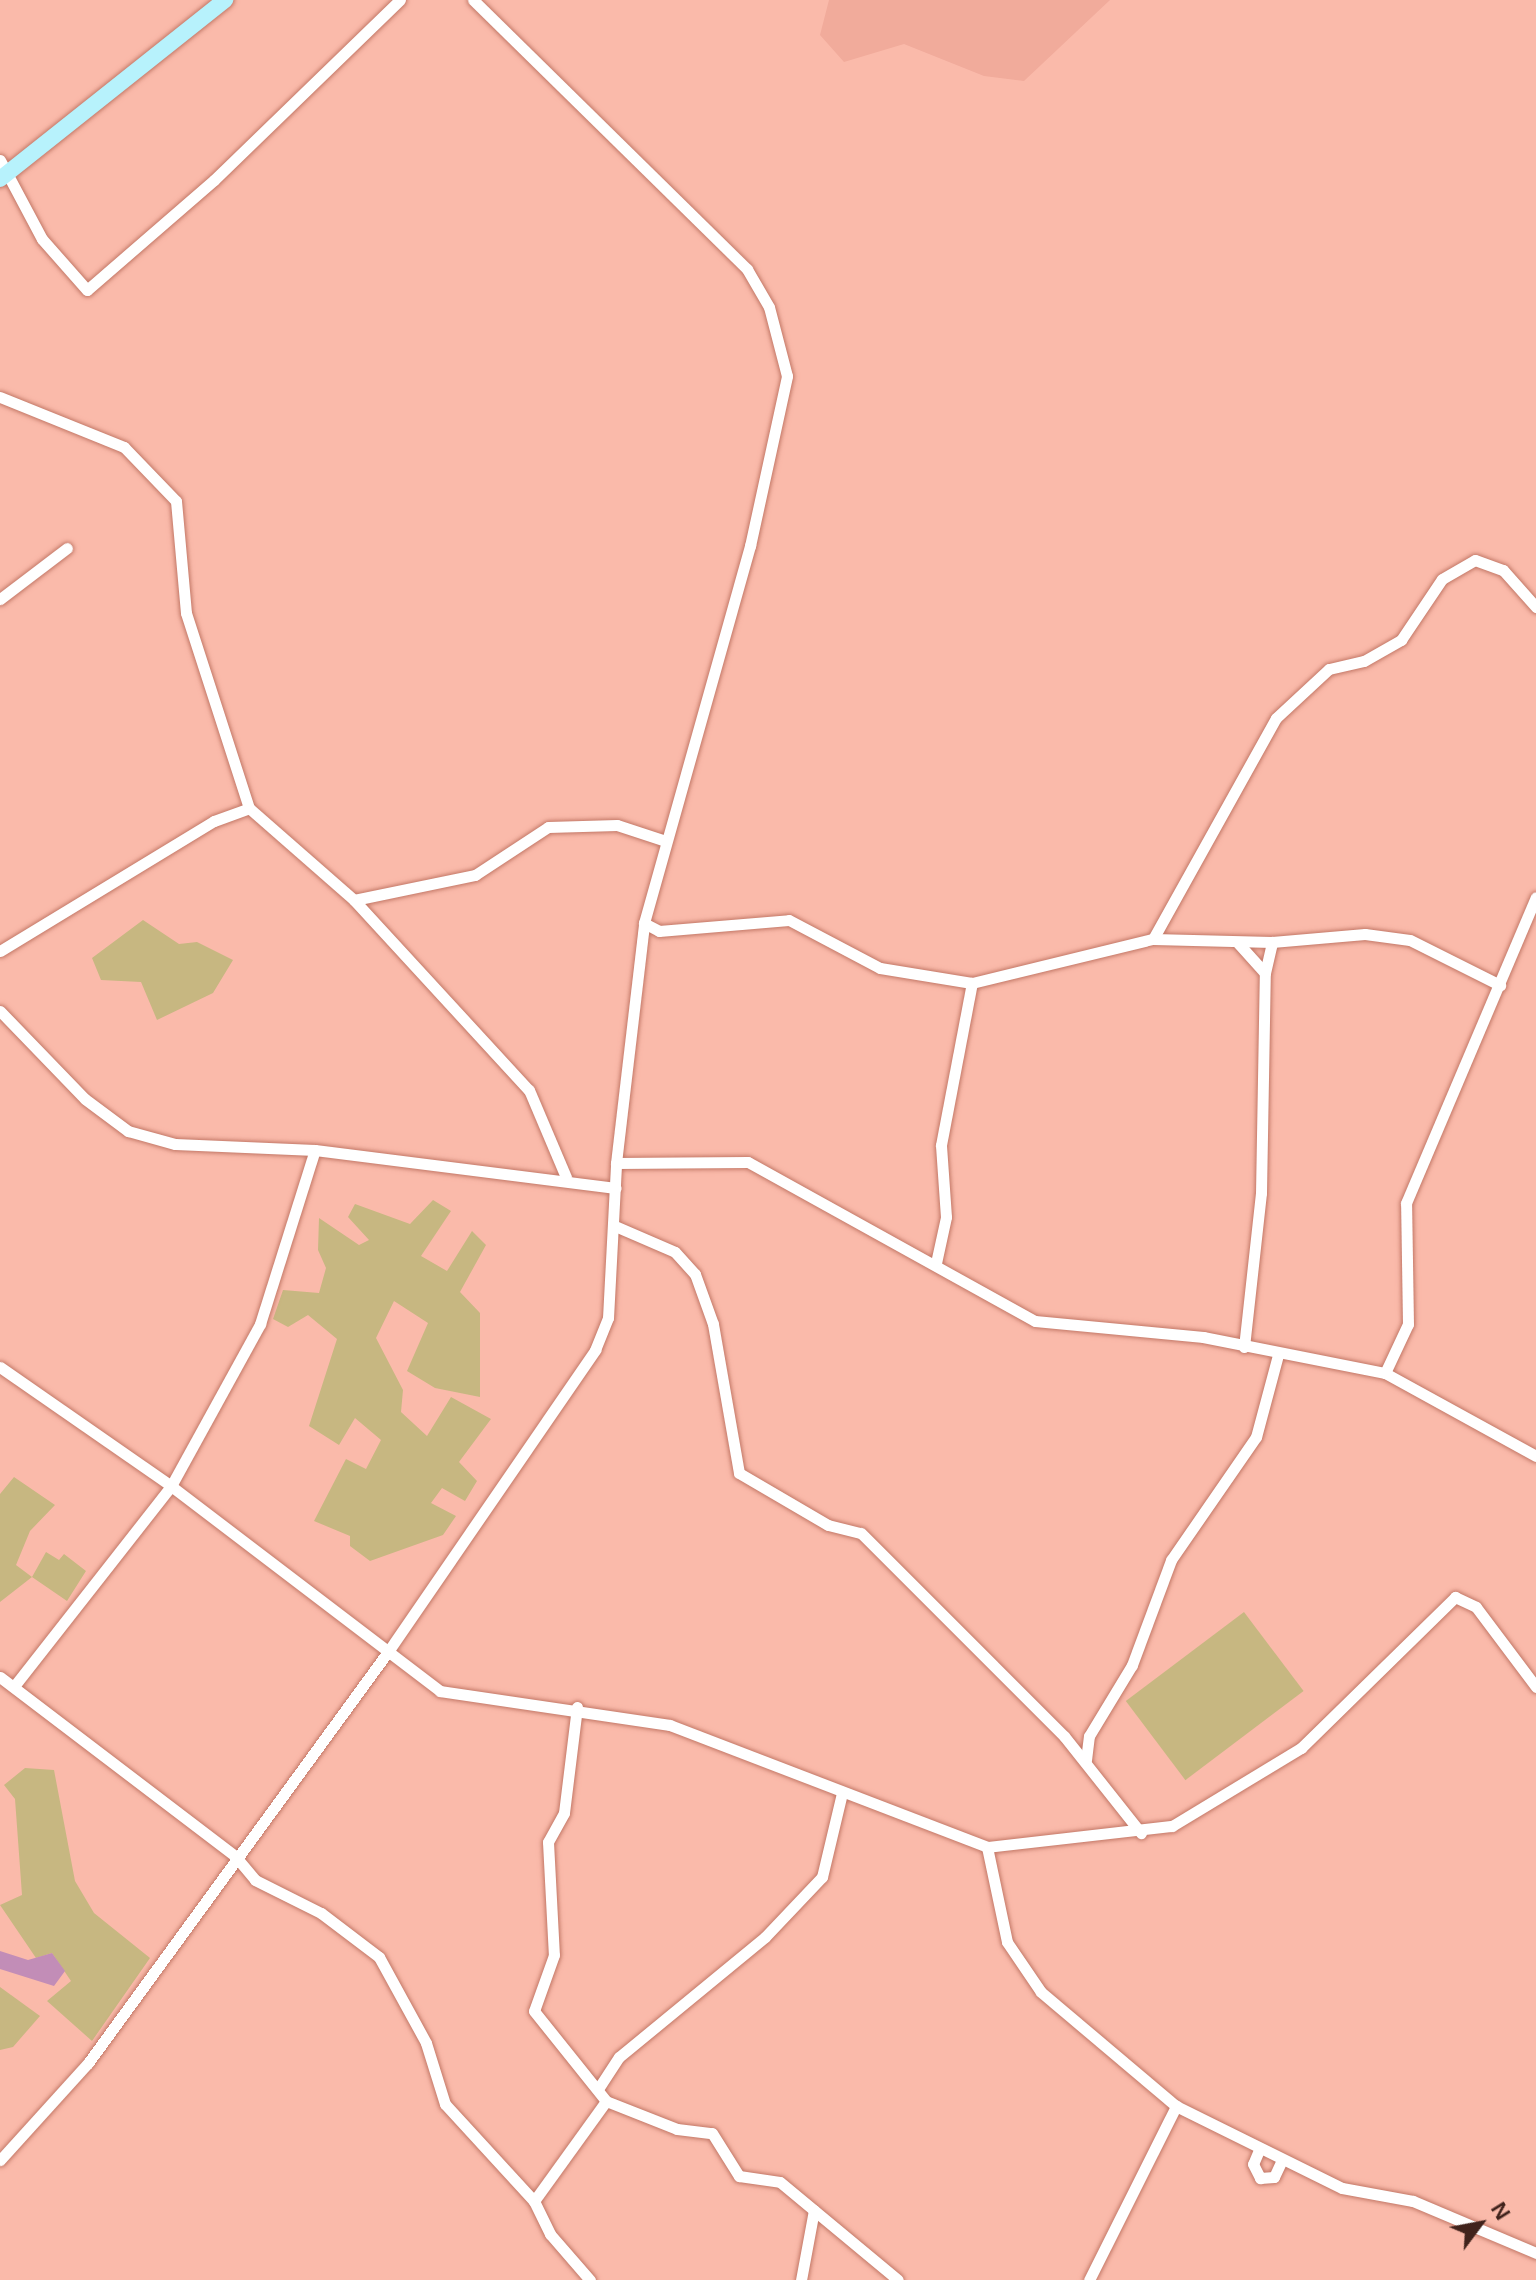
<!DOCTYPE html>
<style>
body{margin:0}
#map{position:relative;width:1536px;height:2280px;overflow:hidden;background:#fabaaa;font-family:Arial,sans-serif}
div>[style]{position:absolute}
[style*='--x']{left:calc(var(--x)*1px);top:calc(var(--y)*1px);width:calc(var(--w)*1px);rotate:calc(var(--a)*1deg)}
.built>*{inset:0;background:#f1ab9b}
.green>*{inset:0;background:#c7b781;transform-origin:0 0}
.water>*{inset:0;background:#c28db7}
.roads{filter:drop-shadow(0 0 2px #c37867) drop-shadow(0 0 2px #c37867)}
.street>*{height:11px;margin:-5.5px;padding:0 5.5px;transform-origin:5.5px;border-radius:5.5px;background:#fff}
.secondary>*{height:16px;margin:-8px;padding:0 8px;transform-origin:8px;border-radius:8px;background:#b7f2fc}
span{translate:-50% -50%;white-space:nowrap;text-align:center;line-height:1.15;-webkit-text-stroke:8px #fabaaa;paint-order:stroke}
.north{position:absolute;left:1440px;top:2184px;width:80px;height:80px;-webkit-text-stroke:6px #fabaaa;paint-order:stroke;rotate:58deg;font-size:22px;font-weight:700;line-height:32px;text-align:center;color:#41231c}
.north::after{content:'';display:block;margin:auto;width:28px;height:36px;background:#41231c;clip-path:polygon(50% 0,100% 100%,50% 72%,0 100%)}
</style>
<div id="map">
<div class="built">
<div style="clip-path:polygon(829px 0,1110px 0,1024px 81px,984px 76px,904px 44px,844px 62px,820px 35px)"></div>
</div>
<div class="green">
<div style="clip-path:polygon(143px 920px,179px 944px,197px 942px,233px 960px,213px 993px,157px 1020px,141px 982px,101px 980px,92px 958px)"></div>
<div style="clip-path:polygon(433px 1200px,451px 1211px,421px 1256px,447px 1271px,472px 1231px,486px 1245px,460px 1292px,480px 1313px,480px 1397px,435px 1388px,407px 1371px,428px 1323px,394px 1301px,376px 1338px,403px 1390px,401px 1412px,427px 1436px,451px 1397px,491px 1419px,459px 1462px,477px 1481px,465px 1501px,442px 1488px,431px 1503px,456px 1516px,443px 1535px,370px 1561px,350px 1546px,350px 1536px,314px 1521px,346px 1459px,366px 1469px,381px 1440px,355px 1418px,339px 1445px,309px 1426px,337px 1339px,308px 1315px,288px 1327px,273px 1319px,283px 1290px,319px 1293px,326px 1268px,318px 1250px,319px 1218px,359px 1245px,369px 1240px,348px 1217px,355px 1204px,410px 1224px)"></div>
<div style="clip-path:polygon(14px 1477px,55px 1505px,30px 1531px,16px 1565px,32px 1577px,46px 1552px,59px 1560px,64px 1554px,86px 1571px,67px 1601px,32px 1577px,0 1602px,0 1494px)"></div>
<div style="left:1244px;top:1612px;width:99px;height:148px;rotate:53deg"></div>
<div style="clip-path:polygon(25px 1768px,54px 1770px,75px 1881px,94px 1913px,150px 1958px,92px 2041px,47px 2001px,71px 1981px,52px 1953px,36px 1958px,0 1905px,22px 1895px,15px 1799px,4px 1785px)"></div>
<div style="clip-path:polygon(0 1987px,40px 2016px,13px 2047px,0 2050px)"></div>
</div>
<div class="water">
<div style="clip-path:polygon(0 1951px,28px 1960px,52px 1953px,65px 1971px,54px 1986px,0 1969px)"></div>
</div>
<div class="roads">
<div class="street">
<div style="--x:0;--y:160;--w:89;--a:62"></div>
<div style="--x:42;--y:239;--w:68;--a:48.6"></div>
<div style="--x:87;--y:290;--w:168;--a:-40.9"></div>
<div style="--x:214;--y:180;--w:259;--a:-44.1"></div>
<div style="--x:0;--y:397;--w:134;--a:22"></div>
<div style="--x:124;--y:447;--w:75;--a:46.1"></div>
<div style="--x:176;--y:501;--w:112;--a:84.9"></div>
<div style="--x:186;--y:613;--w:205;--a:72.1"></div>
<div style="--x:249;--y:808;--w:140;--a:41.2"></div>
<div style="--x:354;--y:900;--w:258;--a:47.4"></div>
<div style="--x:529;--y:1090;--w:95;--a:67"></div>
<div style="--x:0;--y:599;--w:84;--a:-37.3"></div>
<div style="--x:354;--y:900;--w:124;--a:-11.7"></div>
<div style="--x:475;--y:875;--w:87;--a:-33.3"></div>
<div style="--x:548;--y:827;--w:69;--a:-1.7"></div>
<div style="--x:617;--y:825;--w:48;--a:18.1"></div>
<div style="--x:644;--y:923;--w:17;--a:28"></div>
<div style="--x:659;--y:931;--w:130;--a:-4.8"></div>
<div style="--x:789;--y:920;--w:103;--a:27.8"></div>
<div style="--x:880;--y:968;--w:93;--a:9.3"></div>
<div style="--x:972;--y:983;--w:186;--a:-13.7"></div>
<div style="--x:1153;--y:939;--w:253;--a:-60.9"></div>
<div style="--x:1276;--y:718;--w:72;--a:-42.8"></div>
<div style="--x:1329;--y:669;--w:36;--a:-13"></div>
<div style="--x:1364;--y:661;--w:43;--a:-29.6"></div>
<div style="--x:1401;--y:640;--w:73;--a:-56.1"></div>
<div style="--x:1442;--y:579;--w:38;--a:-30"></div>
<div style="--x:1475;--y:560;--w:30;--a:20"></div>
<div style="--x:1503;--y:570;--w:50;--a:48.3"></div>
<div style="--x:1153;--y:939;--w:119;--a:1.4"></div>
<div style="--x:1272;--y:942;--w:93;--a:-4.9"></div>
<div style="--x:1365;--y:934;--w:45;--a:7.6"></div>
<div style="--x:1410;--y:940;--w:101;--a:26.6"></div>
<div style="--x:1238;--y:943;--w:40;--a:48"></div>
<div style="--x:0;--y:951;--w:250;--a:-31.3"></div>
<div style="--x:214;--y:821;--w:37;--a:-20"></div>
<div style="--x:0;--y:1011;--w:122;--a:46"></div>
<div style="--x:85;--y:1099;--w:54;--a:36.7"></div>
<div style="--x:128;--y:1131;--w:49;--a:15.5"></div>
<div style="--x:175;--y:1144;--w:140;--a:2.5"></div>
<div style="--x:315;--y:1150;--w:303;--a:7.2"></div>
<div style="--x:616;--y:1163;--w:132;--a:-0.4"></div>
<div style="--x:748;--y:1162;--w:328;--a:29"></div>
<div style="--x:1035;--y:1321;--w:169;--a:5.4"></div>
<div style="--x:1203;--y:1337;--w:186;--a:11.2"></div>
<div style="--x:1385;--y:1373;--w:172;--a:28.8"></div>
<div style="--x:615;--y:1226;--w:65;--a:23.4"></div>
<div style="--x:675;--y:1252;--w:30;--a:48"></div>
<div style="--x:695;--y:1274;--w:53;--a:70.2"></div>
<div style="--x:713;--y:1324;--w:151;--a:80.1"></div>
<div style="--x:739;--y:1473;--w:103;--a:30.3"></div>
<div style="--x:828;--y:1525;--w:34;--a:14"></div>
<div style="--x:861;--y:1533;--w:287;--a:45"></div>
<div style="--x:1064;--y:1736;--w:124;--a:51.6"></div>
<div style="--x:936;--y:1263;--w:47;--a:-77.7"></div>
<div style="--x:946;--y:1217;--w:72;--a:-94"></div>
<div style="--x:941;--y:1145;--w:165;--a:-79.2"></div>
<div style="--x:1244;--y:1347;--w:155;--a:-83.7"></div>
<div style="--x:1261;--y:1193;--w:220;--a:-89"></div>
<div style="--x:1265;--y:973;--w:32;--a:-77"></div>
<div style="--x:0;--y:1367;--w:208;--a:34.8"></div>
<div style="--x:171;--y:1486;--w:338;--a:37.3"></div>
<div style="--x:440;--y:1691;--w:232;--a:8.4"></div>
<div style="--x:670;--y:1725;--w:340;--a:21"></div>
<div style="--x:987;--y:1847;--w:97;--a:78.1"></div>
<div style="--x:1007;--y:1942;--w:60;--a:55.8"></div>
<div style="--x:1041;--y:1992;--w:177;--a:40.2"></div>
<div style="--x:1176;--y:2106;--w:185;--a:26.3"></div>
<div style="--x:1342;--y:2188;--w:72;--a:10.4"></div>
<div style="--x:1413;--y:2201;--w:134;--a:22.9"></div>
<div style="--x:1385;--y:1373;--w:54;--a:-64.9"></div>
<div style="--x:1408;--y:1324;--w:121;--a:-90.9"></div>
<div style="--x:1406;--y:1203;--w:332;--a:-67"></div>
<div style="--x:0;--y:1677;--w:297;--a:37.3"></div>
<div style="--x:236;--y:1857;--w:30;--a:50"></div>
<div style="--x:255;--y:1880;--w:74;--a:26.6"></div>
<div style="--x:321;--y:1913;--w:73;--a:37.2"></div>
<div style="--x:379;--y:1957;--w:98;--a:61.3"></div>
<div style="--x:426;--y:2043;--w:64;--a:72.7"></div>
<div style="--x:445;--y:2104;--w:132;--a:47.5"></div>
<div style="--x:534;--y:2201;--w:37;--a:64"></div>
<div style="--x:550;--y:2234;--w:61;--a:49"></div>
<div style="--x:15;--y:1685;--w:253;--a:-51.9"></div>
<div style="--x:171;--y:1486;--w:185;--a:-61.2"></div>
<div style="--x:260;--y:1324;--w:182;--a:-72.5"></div>
<div style="--x:577;--y:1707;--w:107;--a:97"></div>
<div style="--x:564;--y:1813;--w:33;--a:119"></div>
<div style="--x:548;--y:1842;--w:113;--a:87"></div>
<div style="--x:554;--y:1955;--w:59;--a:109.7"></div>
<div style="--x:534;--y:2011;--w:115;--a:51.3"></div>
<div style="--x:606;--y:2101;--w:76;--a:21.5"></div>
<div style="--x:677;--y:2129;--w:35;--a:7"></div>
<div style="--x:712;--y:2133;--w:51;--a:57.9"></div>
<div style="--x:739;--y:2176;--w:41;--a:8.3"></div>
<div style="--x:780;--y:2182;--w:153;--a:39.7"></div>
<div style="--x:1086;--y:1760;--w:24;--a:-83"></div>
<div style="--x:1089;--y:1736;--w:83;--a:-58.8"></div>
<div style="--x:1132;--y:1665;--w:112;--a:-69.6"></div>
<div style="--x:1171;--y:1560;--w:150;--a:-55.4"></div>
<div style="--x:1256;--y:1437;--w:85;--a:-75"></div>
<div style="--x:987;--y:1847;--w:186;--a:-6.5"></div>
<div style="--x:1172;--y:1826;--w:151;--a:-31.2"></div>
<div style="--x:1301;--y:1748;--w:216;--a:-44.4"></div>
<div style="--x:1455;--y:1597;--w:23;--a:25"></div>
<div style="--x:1476;--y:1607;--w:100;--a:53.1"></div>
<div style="--x:598;--y:2089;--w:38;--a:-57"></div>
<div style="--x:619;--y:2057;--w:189;--a:-39.4"></div>
<div style="--x:765;--y:1937;--w:83;--a:-46.5"></div>
<div style="--x:822;--y:1877;--w:86;--a:-76.6"></div>
<div style="--x:1259;--y:2150;--w:15;--a:113"></div>
<div style="--x:1253;--y:2164;--w:16;--a:63"></div>
<div style="--x:1260;--y:2178;--w:14;--a:-4"></div>
<div style="--x:1274;--y:2177;--w:17;--a:-65"></div>
<div style="--x:0;--y:2160;--w:131;--a:-47.8"></div>
<div style="--x:88;--y:2063;--w:507;--a:-53.9"></div>
<div style="--x:387;--y:1653;--w:368;--a:-55.5"></div>
<div style="--x:595;--y:1350;--w:35;--a:-68"></div>
<div style="--x:608;--y:1318;--w:155;--a:-87"></div>
<div style="--x:616;--y:1163;--w:242;--a:-83.3"></div>
<div style="--x:644;--y:923;--w:392;--a:-74.3"></div>
<div style="--x:750;--y:546;--w:174;--a:-77.7"></div>
<div style="--x:787;--y:376;--w:71;--a:-104.6"></div>
<div style="--x:769;--y:307;--w:44;--a:-120.1"></div>
<div style="--x:747;--y:269;--w:384;--a:-135.5"></div>
<div style="--x:534;--y:2201;--w:123;--a:-54.2"></div>
<div style="--x:801;--y:2280;--w:71;--a:-79.5"></div>
<div style="--x:1089;--y:2280;--w:195;--a:-63.4"></div>
</div>
<div class="secondary">
<div style="--x:0;--y:179;--w:288;--a:-38.5"></div>
</div>
</div>
<div class="north">N</div>
</div>
